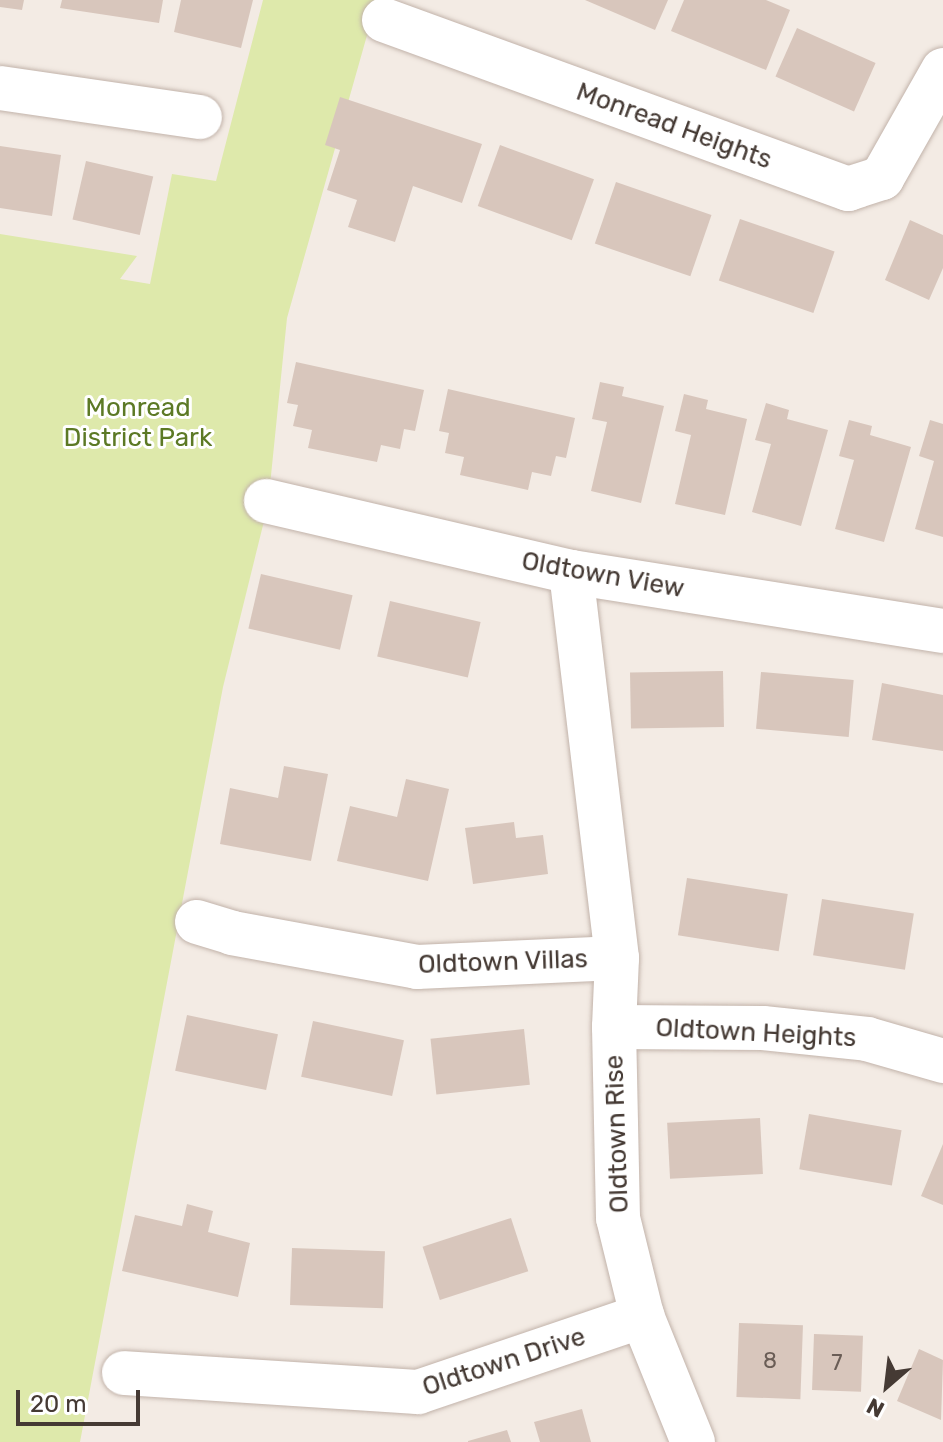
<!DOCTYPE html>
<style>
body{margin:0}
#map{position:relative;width:943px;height:1442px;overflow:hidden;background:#f3ebe4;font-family:Rubik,sans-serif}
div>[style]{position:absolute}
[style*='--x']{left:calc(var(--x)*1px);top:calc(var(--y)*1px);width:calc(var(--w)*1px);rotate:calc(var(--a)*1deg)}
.green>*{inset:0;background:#dee9ab}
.building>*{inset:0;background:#d8c6bc;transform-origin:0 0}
.roads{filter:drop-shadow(0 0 2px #c2b3aa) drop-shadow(0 0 2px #c2b3aa)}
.minor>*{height:44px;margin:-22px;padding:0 22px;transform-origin:22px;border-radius:22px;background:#fff}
span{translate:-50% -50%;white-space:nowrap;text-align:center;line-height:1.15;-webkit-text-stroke:6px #fff;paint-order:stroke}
.number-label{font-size:22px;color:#6a5d56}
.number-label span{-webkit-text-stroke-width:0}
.street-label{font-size:26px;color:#453a34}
.park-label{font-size:26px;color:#5c7925}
.north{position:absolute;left:847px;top:1346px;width:80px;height:80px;-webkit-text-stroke:6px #fff;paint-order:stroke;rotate:208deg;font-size:22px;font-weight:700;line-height:32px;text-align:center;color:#453a34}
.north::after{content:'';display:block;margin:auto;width:28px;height:36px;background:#453a34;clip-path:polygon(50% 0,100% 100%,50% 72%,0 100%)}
.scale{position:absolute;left:16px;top:1390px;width:124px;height:36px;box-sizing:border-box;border:4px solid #453a34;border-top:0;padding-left:10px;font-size:24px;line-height:28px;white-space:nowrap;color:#453a34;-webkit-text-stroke:6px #fff;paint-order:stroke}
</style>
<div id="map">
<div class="green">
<div style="clip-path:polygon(263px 0,377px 0,287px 318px,268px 505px,223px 687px,80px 1442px,0 1442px,0 234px,137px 256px,120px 279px,150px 284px,172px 174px,216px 181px)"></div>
</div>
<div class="building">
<div style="clip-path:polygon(0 0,24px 0,22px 10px,0 7px)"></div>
<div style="clip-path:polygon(62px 0,163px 0,159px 23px,60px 8px)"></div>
<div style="clip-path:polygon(181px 0,253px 0,241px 48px,174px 32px)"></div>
<div style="clip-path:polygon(585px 0,668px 0,655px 30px)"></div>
<div style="clip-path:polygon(684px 0,766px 0,790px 10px,766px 70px,671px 31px)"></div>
<div style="left:797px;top:28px;width:86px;height:53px;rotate:24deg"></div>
<div style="clip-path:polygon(340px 97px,482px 144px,462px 203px,413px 186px,395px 242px,348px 227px,357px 200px,327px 190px,340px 150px,325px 145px)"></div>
<div style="left:500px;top:145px;width:100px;height:65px;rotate:20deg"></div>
<div style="clip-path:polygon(0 146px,61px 155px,52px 216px,0 208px)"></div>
<div style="left:86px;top:161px;width:69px;height:60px;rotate:13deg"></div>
<div style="left:616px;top:182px;width:101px;height:65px;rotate:19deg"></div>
<div style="left:740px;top:219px;width:100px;height:65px;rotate:19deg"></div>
<div style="clip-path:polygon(910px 220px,943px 235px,943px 268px,929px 300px,885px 280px)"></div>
<div style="clip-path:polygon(296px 362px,424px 390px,415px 431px,404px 429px,400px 449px,381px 445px,377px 462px,308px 448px,312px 430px,293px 426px,298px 405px,287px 403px)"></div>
<div style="clip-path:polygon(600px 382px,624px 387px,622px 396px,664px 406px,641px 503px,591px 491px,607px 422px,592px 419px)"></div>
<div style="clip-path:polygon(448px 389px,575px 418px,566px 458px,556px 456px,551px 476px,532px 472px,528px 490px,460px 475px,464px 457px,445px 453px,449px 433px,439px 431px)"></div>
<div style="clip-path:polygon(684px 394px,708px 400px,706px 409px,747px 419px,725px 515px,675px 504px,691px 435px,675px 431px)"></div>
<div style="clip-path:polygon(766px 403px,789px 410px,787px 419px,828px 430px,801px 526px,752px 512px,771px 444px,755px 440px)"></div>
<div style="clip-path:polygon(849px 420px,872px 426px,870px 435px,911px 447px,884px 542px,835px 529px,854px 460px,839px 456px)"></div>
<div style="clip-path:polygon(930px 420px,943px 424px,943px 537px,915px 529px,934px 461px,919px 456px)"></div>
<div style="left:261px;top:574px;width:94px;height:56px;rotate:13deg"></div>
<div style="left:390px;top:601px;width:93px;height:57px;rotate:13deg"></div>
<div style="left:723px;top:671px;width:56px;height:93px;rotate:89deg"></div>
<div style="left:761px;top:672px;width:93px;height:57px;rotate:5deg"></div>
<div style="clip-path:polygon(882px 683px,943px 695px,943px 751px,872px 740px)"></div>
<div style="clip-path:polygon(284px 766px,328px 774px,311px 861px,220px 844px,230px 788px,278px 798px)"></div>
<div style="clip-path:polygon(406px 779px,449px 789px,428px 881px,337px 861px,350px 806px,397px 817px)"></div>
<div style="clip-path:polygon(514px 822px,516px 838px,543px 835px,548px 874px,473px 884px,465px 828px)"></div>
<div style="left:687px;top:878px;width:102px;height:58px;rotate:9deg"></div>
<div style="left:822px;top:899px;width:93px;height:57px;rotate:9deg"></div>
<div style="left:187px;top:1015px;width:93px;height:57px;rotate:12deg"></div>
<div style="left:313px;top:1021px;width:93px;height:57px;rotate:12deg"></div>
<div style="left:524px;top:1029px;width:56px;height:94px;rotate:84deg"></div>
<div style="left:809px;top:1114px;width:94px;height:56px;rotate:10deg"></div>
<div style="left:760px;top:1118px;width:56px;height:93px;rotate:87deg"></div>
<div style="clip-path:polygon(943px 1144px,943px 1205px,921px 1196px)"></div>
<div style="clip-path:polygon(187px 1204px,213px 1211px,208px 1232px,250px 1243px,238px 1297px,122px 1271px,135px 1215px,182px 1226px)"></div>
<div style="left:511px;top:1218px;width:56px;height:93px;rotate:72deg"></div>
<div style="left:292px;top:1248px;width:93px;height:57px;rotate:2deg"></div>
<div style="left:739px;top:1323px;width:64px;height:74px;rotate:2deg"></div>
<div style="left:814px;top:1334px;width:49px;height:56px;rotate:2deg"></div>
<div style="clip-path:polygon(919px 1349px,943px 1360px,941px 1420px,897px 1401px)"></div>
<div style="clip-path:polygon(582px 1409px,591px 1442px,540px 1442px,534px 1422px)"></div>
<div style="clip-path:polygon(507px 1430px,511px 1442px,468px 1442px,468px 1441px)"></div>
</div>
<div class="roads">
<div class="minor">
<div style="--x:384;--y:20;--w:494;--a:20"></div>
<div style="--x:848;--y:189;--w:36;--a:-18"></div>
<div style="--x:882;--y:178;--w:124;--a:-60.5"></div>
<div style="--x:0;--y:88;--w:202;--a:8.3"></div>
<div style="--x:266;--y:501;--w:313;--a:13.1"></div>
<div style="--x:571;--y:572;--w:377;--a:9"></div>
<div style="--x:571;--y:572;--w:389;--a:83.2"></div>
<div style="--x:617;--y:958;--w:69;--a:92.5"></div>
<div style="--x:614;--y:1027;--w:191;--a:88.8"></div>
<div style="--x:618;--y:1218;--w:101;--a:76.2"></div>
<div style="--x:642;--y:1316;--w:136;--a:68"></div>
<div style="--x:197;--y:922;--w:37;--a:17"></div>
<div style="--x:232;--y:933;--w:188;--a:10.4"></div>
<div style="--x:417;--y:967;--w:200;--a:-2.6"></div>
<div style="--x:614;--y:1027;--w:149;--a:0.4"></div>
<div style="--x:763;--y:1028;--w:105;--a:6"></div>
<div style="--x:867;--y:1039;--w:79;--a:16.1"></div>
<div style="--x:124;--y:1373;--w:295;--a:3.7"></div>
<div style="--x:418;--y:1392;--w:237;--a:-18.7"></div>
</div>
</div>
<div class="number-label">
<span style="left:770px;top:1361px">8</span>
<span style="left:837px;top:1363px">7</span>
</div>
<div class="street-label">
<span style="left:674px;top:126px;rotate:20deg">Monread Heights</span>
<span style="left:603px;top:575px;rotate:10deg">Oldtown View</span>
<span style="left:503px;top:962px;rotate:-2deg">Oldtown Villas</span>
<span style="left:756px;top:1033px;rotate:3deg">Oldtown Heights</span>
<span style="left:617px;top:1134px;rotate:-92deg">Oldtown Rise</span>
<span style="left:504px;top:1362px;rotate:-18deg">Oldtown Drive</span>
</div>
<div class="park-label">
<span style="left:138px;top:423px">Monread<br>District Park</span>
</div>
<div class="north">N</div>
<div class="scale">20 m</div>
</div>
